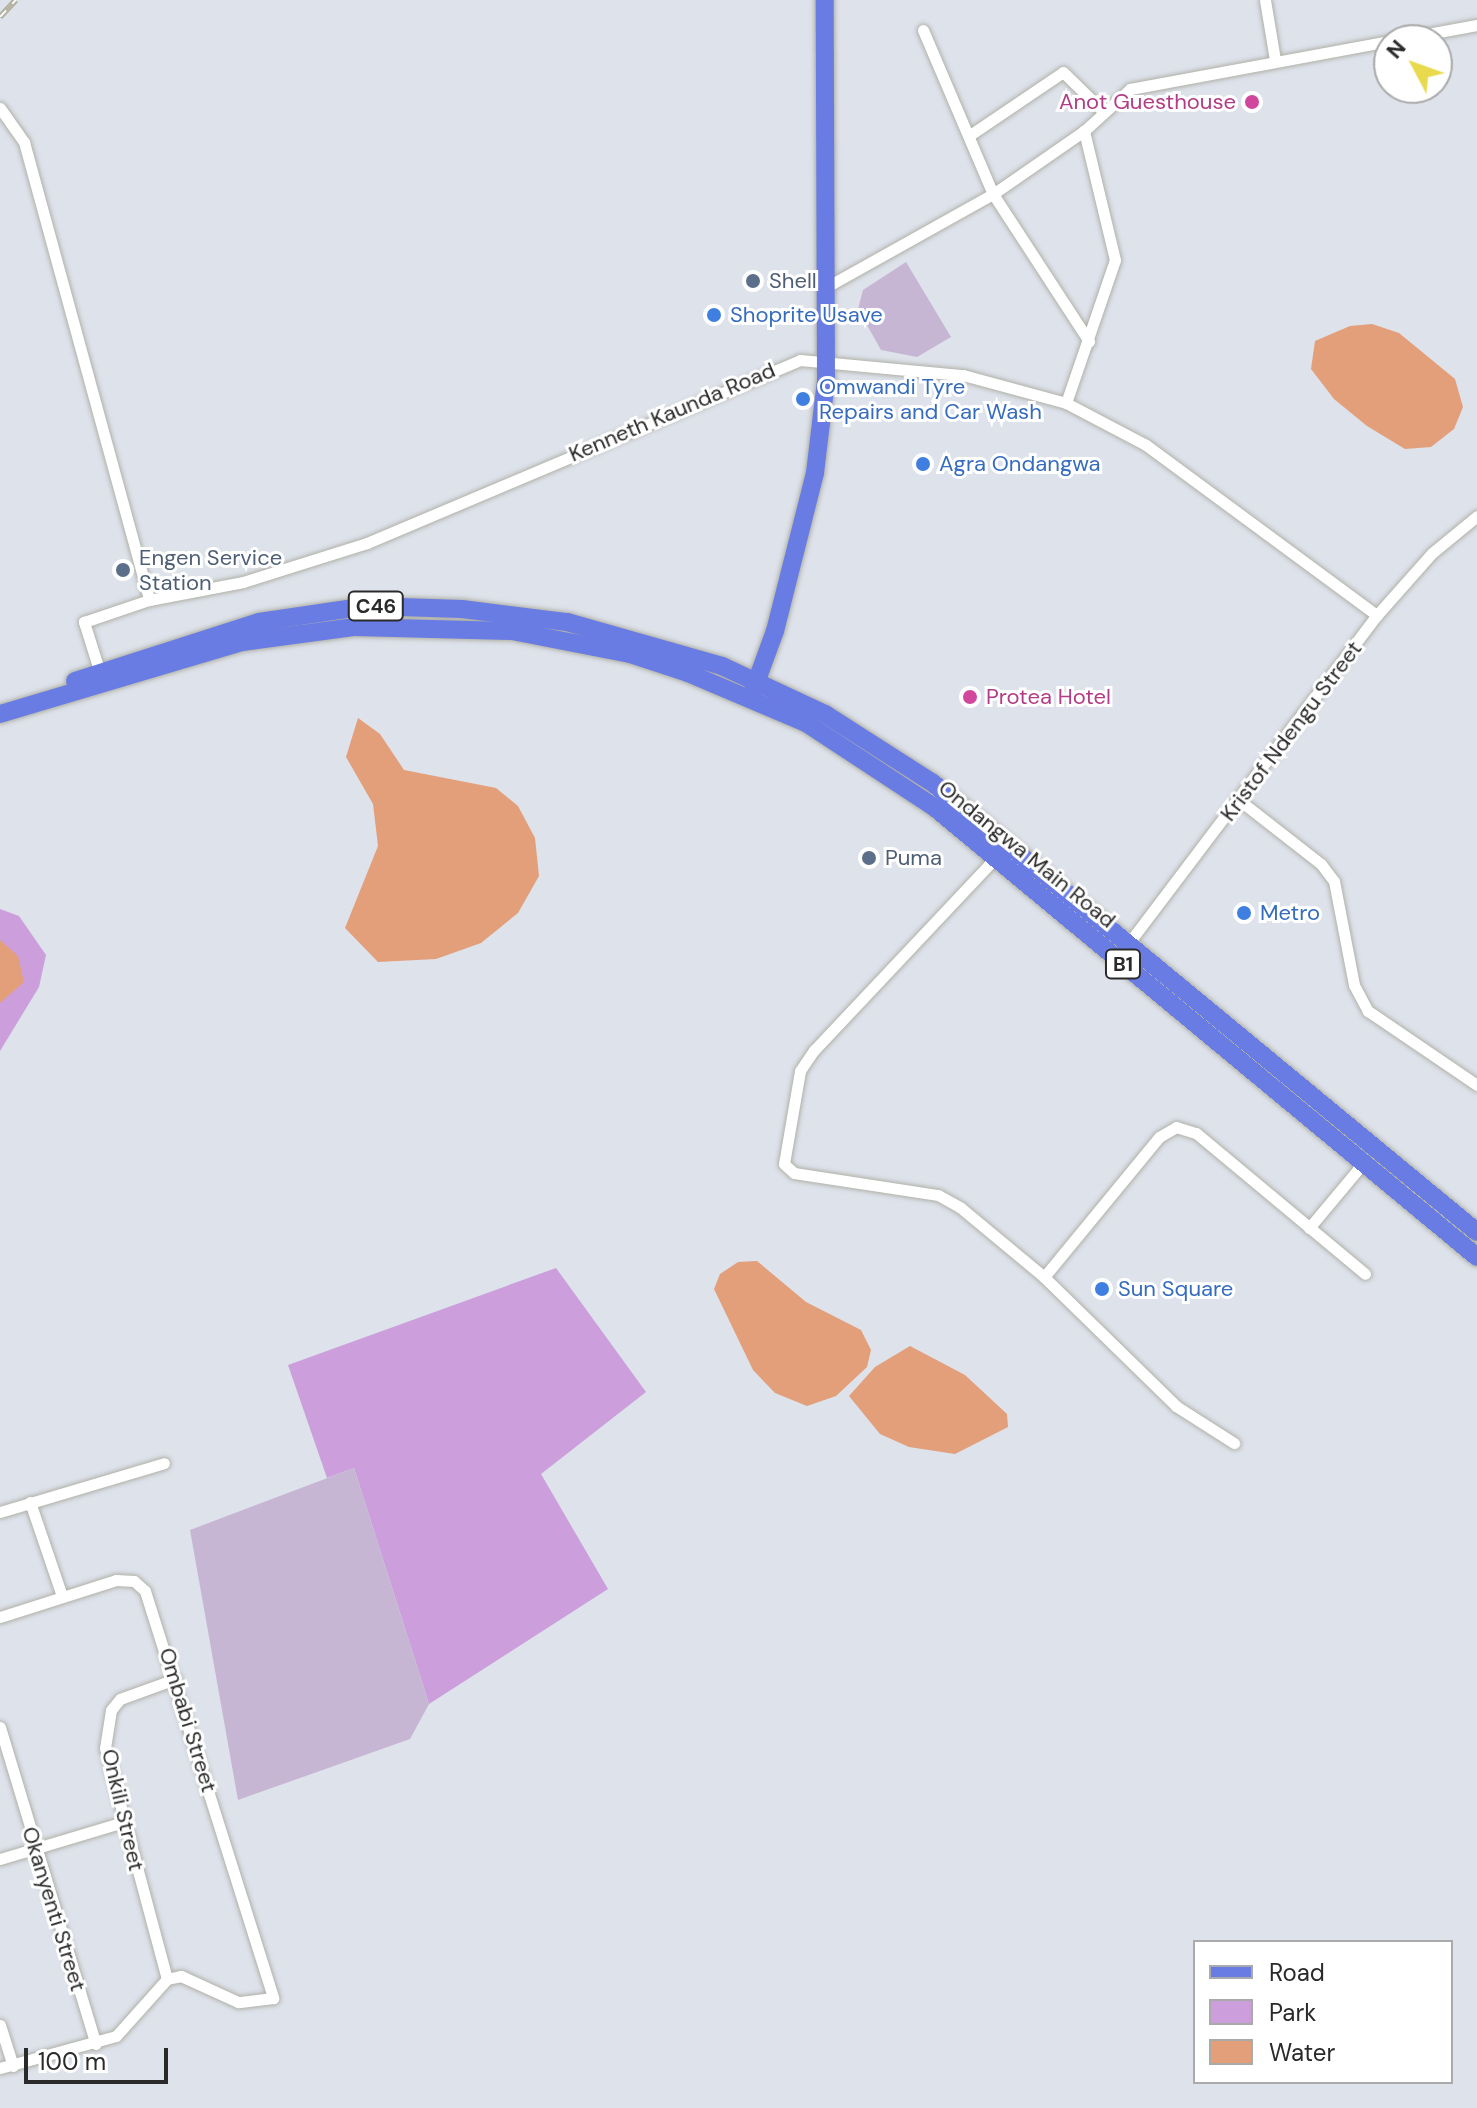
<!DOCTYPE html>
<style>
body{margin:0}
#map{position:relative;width:1477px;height:2108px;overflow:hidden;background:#dde2eb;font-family:"DM Sans",sans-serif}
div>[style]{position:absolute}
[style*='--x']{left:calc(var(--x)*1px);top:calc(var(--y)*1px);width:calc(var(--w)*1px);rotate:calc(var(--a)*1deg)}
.green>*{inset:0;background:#cc9fdc}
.cemetery>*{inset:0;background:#c7b6d3}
.water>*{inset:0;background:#e39e7a}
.roads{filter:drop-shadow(0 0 2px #b1b1a7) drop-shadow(0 0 2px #b1b1a7)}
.street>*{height:11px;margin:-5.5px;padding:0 5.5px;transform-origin:5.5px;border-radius:5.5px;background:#fff}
.primary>*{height:18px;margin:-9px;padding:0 9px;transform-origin:9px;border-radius:9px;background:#697ce4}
.rail>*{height:6px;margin-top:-3px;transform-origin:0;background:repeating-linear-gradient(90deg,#fff 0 9px,#b2b1a0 0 18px);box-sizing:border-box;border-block:2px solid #b2b1a0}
.dots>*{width:22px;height:22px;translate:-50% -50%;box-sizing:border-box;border:4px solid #fff;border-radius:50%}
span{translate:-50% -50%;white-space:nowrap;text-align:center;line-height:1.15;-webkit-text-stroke:6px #fff;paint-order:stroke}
.shield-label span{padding:2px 6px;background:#fff;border:2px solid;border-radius:6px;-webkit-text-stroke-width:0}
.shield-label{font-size:20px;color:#2a2a2a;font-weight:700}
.hotel-label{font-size:22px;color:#b23c85}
.right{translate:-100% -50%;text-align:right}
.left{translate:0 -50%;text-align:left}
.service-label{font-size:22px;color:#4e5e75}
.shop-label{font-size:22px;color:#366cbe}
.street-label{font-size:22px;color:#2a2a2a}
.legend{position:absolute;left:1193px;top:1940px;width:260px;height:144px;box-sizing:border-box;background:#fff;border:2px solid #aaa;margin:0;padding:10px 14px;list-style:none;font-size:24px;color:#2a2a2a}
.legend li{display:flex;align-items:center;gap:16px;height:40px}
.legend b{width:40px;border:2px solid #aaa}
.north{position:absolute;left:1373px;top:24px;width:80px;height:80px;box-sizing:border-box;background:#fff;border:2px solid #aaa;border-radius:50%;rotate:311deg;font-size:22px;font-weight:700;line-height:32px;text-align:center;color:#2a2a2a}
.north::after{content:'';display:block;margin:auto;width:28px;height:36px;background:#e9d94c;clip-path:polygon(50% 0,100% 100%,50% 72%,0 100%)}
.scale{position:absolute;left:24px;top:2048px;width:144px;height:36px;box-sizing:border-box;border:4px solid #2a2a2a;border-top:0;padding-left:10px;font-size:24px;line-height:28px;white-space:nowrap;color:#2a2a2a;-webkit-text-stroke:6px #fff;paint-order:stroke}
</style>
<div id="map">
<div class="green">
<div style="clip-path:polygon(0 909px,19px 916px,46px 955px,39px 987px,0 1051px)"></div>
<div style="clip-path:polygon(556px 1268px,646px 1392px,541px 1474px,608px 1589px,429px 1704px,354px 1468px,327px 1478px,288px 1365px)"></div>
</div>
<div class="cemetery">
<div style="clip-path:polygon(906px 262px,951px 337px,917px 357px,881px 350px,858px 309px,863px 290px)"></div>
<div style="clip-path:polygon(354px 1468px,429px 1704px,410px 1739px,238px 1800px,190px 1530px)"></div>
</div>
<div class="water">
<div style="clip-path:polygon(1372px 324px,1399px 333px,1455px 379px,1463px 407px,1454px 429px,1431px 447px,1405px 449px,1367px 426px,1334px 399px,1311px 369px,1315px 341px,1350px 326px)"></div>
<div style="clip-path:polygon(358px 718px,380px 734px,404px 770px,496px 788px,518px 806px,535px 838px,539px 876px,518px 913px,481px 943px,436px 959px,378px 962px,345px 928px,378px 846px,373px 804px,346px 757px)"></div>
<div style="clip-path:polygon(0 940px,18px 956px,24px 982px,0 1003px)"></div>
<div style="clip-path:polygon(757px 1261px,806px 1302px,861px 1330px,871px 1350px,867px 1367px,836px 1396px,807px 1406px,775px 1393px,753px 1370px,714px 1289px,720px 1274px,738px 1262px)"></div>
<div style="clip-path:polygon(910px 1346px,965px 1375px,1007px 1414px,1008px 1427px,955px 1454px,909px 1447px,880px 1434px,849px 1396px,875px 1367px)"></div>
</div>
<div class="roads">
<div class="street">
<div style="--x:1265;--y:0;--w:61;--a:80.5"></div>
<div style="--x:923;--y:30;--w:178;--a:66.9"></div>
<div style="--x:993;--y:194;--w:176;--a:56.9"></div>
<div style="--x:1395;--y:40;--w:83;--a:-10.4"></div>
<div style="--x:0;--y:108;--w:42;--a:54.8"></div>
<div style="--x:24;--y:142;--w:475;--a:74.7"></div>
<div style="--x:970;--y:135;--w:112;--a:-34.1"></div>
<div style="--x:1063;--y:72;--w:54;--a:44.3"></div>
<div style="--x:830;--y:285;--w:187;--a:-29.2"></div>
<div style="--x:993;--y:194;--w:111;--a:-34.7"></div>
<div style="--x:1084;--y:131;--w:62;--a:-42.4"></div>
<div style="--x:1130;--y:89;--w:263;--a:-10.5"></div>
<div style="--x:1066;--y:403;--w:151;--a:-71.1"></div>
<div style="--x:1115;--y:260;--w:133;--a:-103.5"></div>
<div style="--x:101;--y:676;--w:57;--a:-107.5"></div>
<div style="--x:84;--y:622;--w:69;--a:-18.7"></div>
<div style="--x:149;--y:600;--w:96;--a:-10.8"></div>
<div style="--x:243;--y:582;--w:130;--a:-17.5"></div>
<div style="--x:367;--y:543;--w:470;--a:-22.9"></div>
<div style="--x:800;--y:360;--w:164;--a:5.3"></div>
<div style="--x:963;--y:375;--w:107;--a:15.2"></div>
<div style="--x:1066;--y:403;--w:90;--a:27.7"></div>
<div style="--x:1146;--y:445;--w:287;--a:36.4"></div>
<div style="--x:1239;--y:800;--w:104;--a:38"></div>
<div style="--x:1321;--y:864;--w:21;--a:53"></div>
<div style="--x:1334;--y:881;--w:106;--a:79.1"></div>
<div style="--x:1354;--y:985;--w:30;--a:62"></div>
<div style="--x:1368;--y:1011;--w:132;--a:34.2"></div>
<div style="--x:999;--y:854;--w:270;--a:133.3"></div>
<div style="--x:814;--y:1050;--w:25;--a:124"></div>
<div style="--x:800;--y:1071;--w:94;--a:99.8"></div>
<div style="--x:784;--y:1164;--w:13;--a:42"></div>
<div style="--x:794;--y:1173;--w:146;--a:8.7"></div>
<div style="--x:938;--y:1195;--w:26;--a:29"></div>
<div style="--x:961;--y:1208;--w:108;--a:39.7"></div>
<div style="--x:1044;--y:1277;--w:185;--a:44.3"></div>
<div style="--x:1176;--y:1406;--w:69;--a:32.5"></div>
<div style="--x:1125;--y:948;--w:418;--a:-52.9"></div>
<div style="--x:1377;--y:615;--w:83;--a:-48.4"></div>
<div style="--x:1432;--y:553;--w:58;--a:-39.4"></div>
<div style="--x:1309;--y:1228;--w:87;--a:-50.1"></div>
<div style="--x:1044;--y:1277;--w:181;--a:-50.6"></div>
<div style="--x:1159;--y:1137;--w:20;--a:-30"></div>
<div style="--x:1176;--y:1127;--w:21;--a:17"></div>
<div style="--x:1196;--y:1133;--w:220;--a:39.8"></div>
<div style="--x:30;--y:1502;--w:99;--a:71.2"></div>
<div style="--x:0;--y:1512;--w:171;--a:-16.6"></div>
<div style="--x:0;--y:1617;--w:122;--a:-17.7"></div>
<div style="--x:116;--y:1580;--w:18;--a:3"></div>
<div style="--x:134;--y:1581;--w:15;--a:42"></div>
<div style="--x:145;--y:1591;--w:427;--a:72.5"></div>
<div style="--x:273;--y:1998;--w:35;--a:173"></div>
<div style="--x:238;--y:2002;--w:63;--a:-155.5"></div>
<div style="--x:181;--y:1976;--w:14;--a:168"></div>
<div style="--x:167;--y:1979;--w:76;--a:131.8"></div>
<div style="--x:116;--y:2036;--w:120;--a:164.6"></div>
<div style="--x:0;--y:1727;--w:331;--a:73.2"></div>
<div style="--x:0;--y:1859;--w:128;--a:-16.7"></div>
<div style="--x:167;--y:1979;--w:239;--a:-105"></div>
<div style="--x:105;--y:1748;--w:38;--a:-81"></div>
<div style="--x:111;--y:1710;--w:14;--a:-51"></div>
<div style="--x:120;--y:1699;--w:59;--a:-20"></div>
<div style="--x:0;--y:2025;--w:43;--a:72.4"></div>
</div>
<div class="primary">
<div style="--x:75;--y:681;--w:193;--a:-17.8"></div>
<div style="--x:259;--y:622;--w:110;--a:-8.4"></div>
<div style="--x:368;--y:606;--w:94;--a:1.8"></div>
<div style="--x:462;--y:609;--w:106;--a:7.1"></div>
<div style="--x:567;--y:622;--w:161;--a:15.8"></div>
<div style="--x:722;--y:666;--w:114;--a:25"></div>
<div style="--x:825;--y:714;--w:128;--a:32.6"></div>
<div style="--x:933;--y:783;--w:705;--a:39.54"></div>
<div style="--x:753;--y:691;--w:64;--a:-69.9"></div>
<div style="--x:775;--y:631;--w:163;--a:-75.8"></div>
<div style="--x:815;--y:473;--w:93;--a:-83.2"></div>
<div style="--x:826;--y:381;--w:381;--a:-90.2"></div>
<div style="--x:0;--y:714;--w:252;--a:-16.6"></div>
<div style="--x:242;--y:642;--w:114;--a:-7.6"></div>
<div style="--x:355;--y:627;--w:157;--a:1.5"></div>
<div style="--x:512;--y:631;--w:120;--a:11"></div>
<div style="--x:630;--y:654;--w:61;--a:18.1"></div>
<div style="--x:688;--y:673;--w:128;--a:23"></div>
<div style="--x:806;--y:723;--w:153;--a:33.3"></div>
<div style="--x:934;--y:807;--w:705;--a:39.65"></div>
</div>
</div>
<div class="rail">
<div style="--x:0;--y:17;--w:23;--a:-47"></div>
</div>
<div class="dots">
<div style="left:1252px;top:102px;background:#d1479c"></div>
<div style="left:753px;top:281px;background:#5c6f8a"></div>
<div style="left:714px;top:315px;background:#3f7fe0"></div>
<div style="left:803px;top:399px;background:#3f7fe0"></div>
<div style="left:923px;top:464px;background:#3f7fe0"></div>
<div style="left:123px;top:570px;background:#5c6f8a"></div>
<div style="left:970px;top:697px;background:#d1479c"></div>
<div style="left:869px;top:858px;background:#5c6f8a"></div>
<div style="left:1244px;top:913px;background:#3f7fe0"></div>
<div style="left:1102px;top:1289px;background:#3f7fe0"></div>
</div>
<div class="shield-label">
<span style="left:376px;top:606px">C46</span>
<span style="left:1123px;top:964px">B1</span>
</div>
<div class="hotel-label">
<span class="right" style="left:1236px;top:102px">Anot Guesthouse</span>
<span class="left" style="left:986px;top:697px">Protea Hotel</span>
</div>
<div class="service-label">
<span class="left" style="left:769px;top:281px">Shell</span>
<span class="left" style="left:139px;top:570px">Engen Service<br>Station</span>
<span class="left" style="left:885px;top:858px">Puma</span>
</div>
<div class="shop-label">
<span class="left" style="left:730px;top:315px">Shoprite Usave</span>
<span class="left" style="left:819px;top:399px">Omwandi Tyre<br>Repairs and Car Wash</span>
<span class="left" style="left:939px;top:464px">Agra Ondangwa</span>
<span class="left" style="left:1260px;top:913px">Metro</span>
<span class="left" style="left:1118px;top:1289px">Sun Square</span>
</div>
<div class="street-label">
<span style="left:672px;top:412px;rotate:-23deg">Kenneth Kaunda Road</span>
<span style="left:1291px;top:731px;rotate:-53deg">Kristof Ndengu Street</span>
<span style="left:1027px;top:854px;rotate:39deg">Ondangwa Main Road</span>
<span style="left:188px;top:1720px;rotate:73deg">Ombabi Street</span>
<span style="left:123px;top:1810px;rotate:77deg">Onkili Street</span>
<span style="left:54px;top:1909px;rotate:73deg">Okanyenti Street</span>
</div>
<ul class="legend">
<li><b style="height:10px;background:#697ce4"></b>Road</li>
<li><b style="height:22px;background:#cc9fdc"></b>Park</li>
<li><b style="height:22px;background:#e39e7a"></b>Water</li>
</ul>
<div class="north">N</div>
<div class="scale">100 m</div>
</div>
